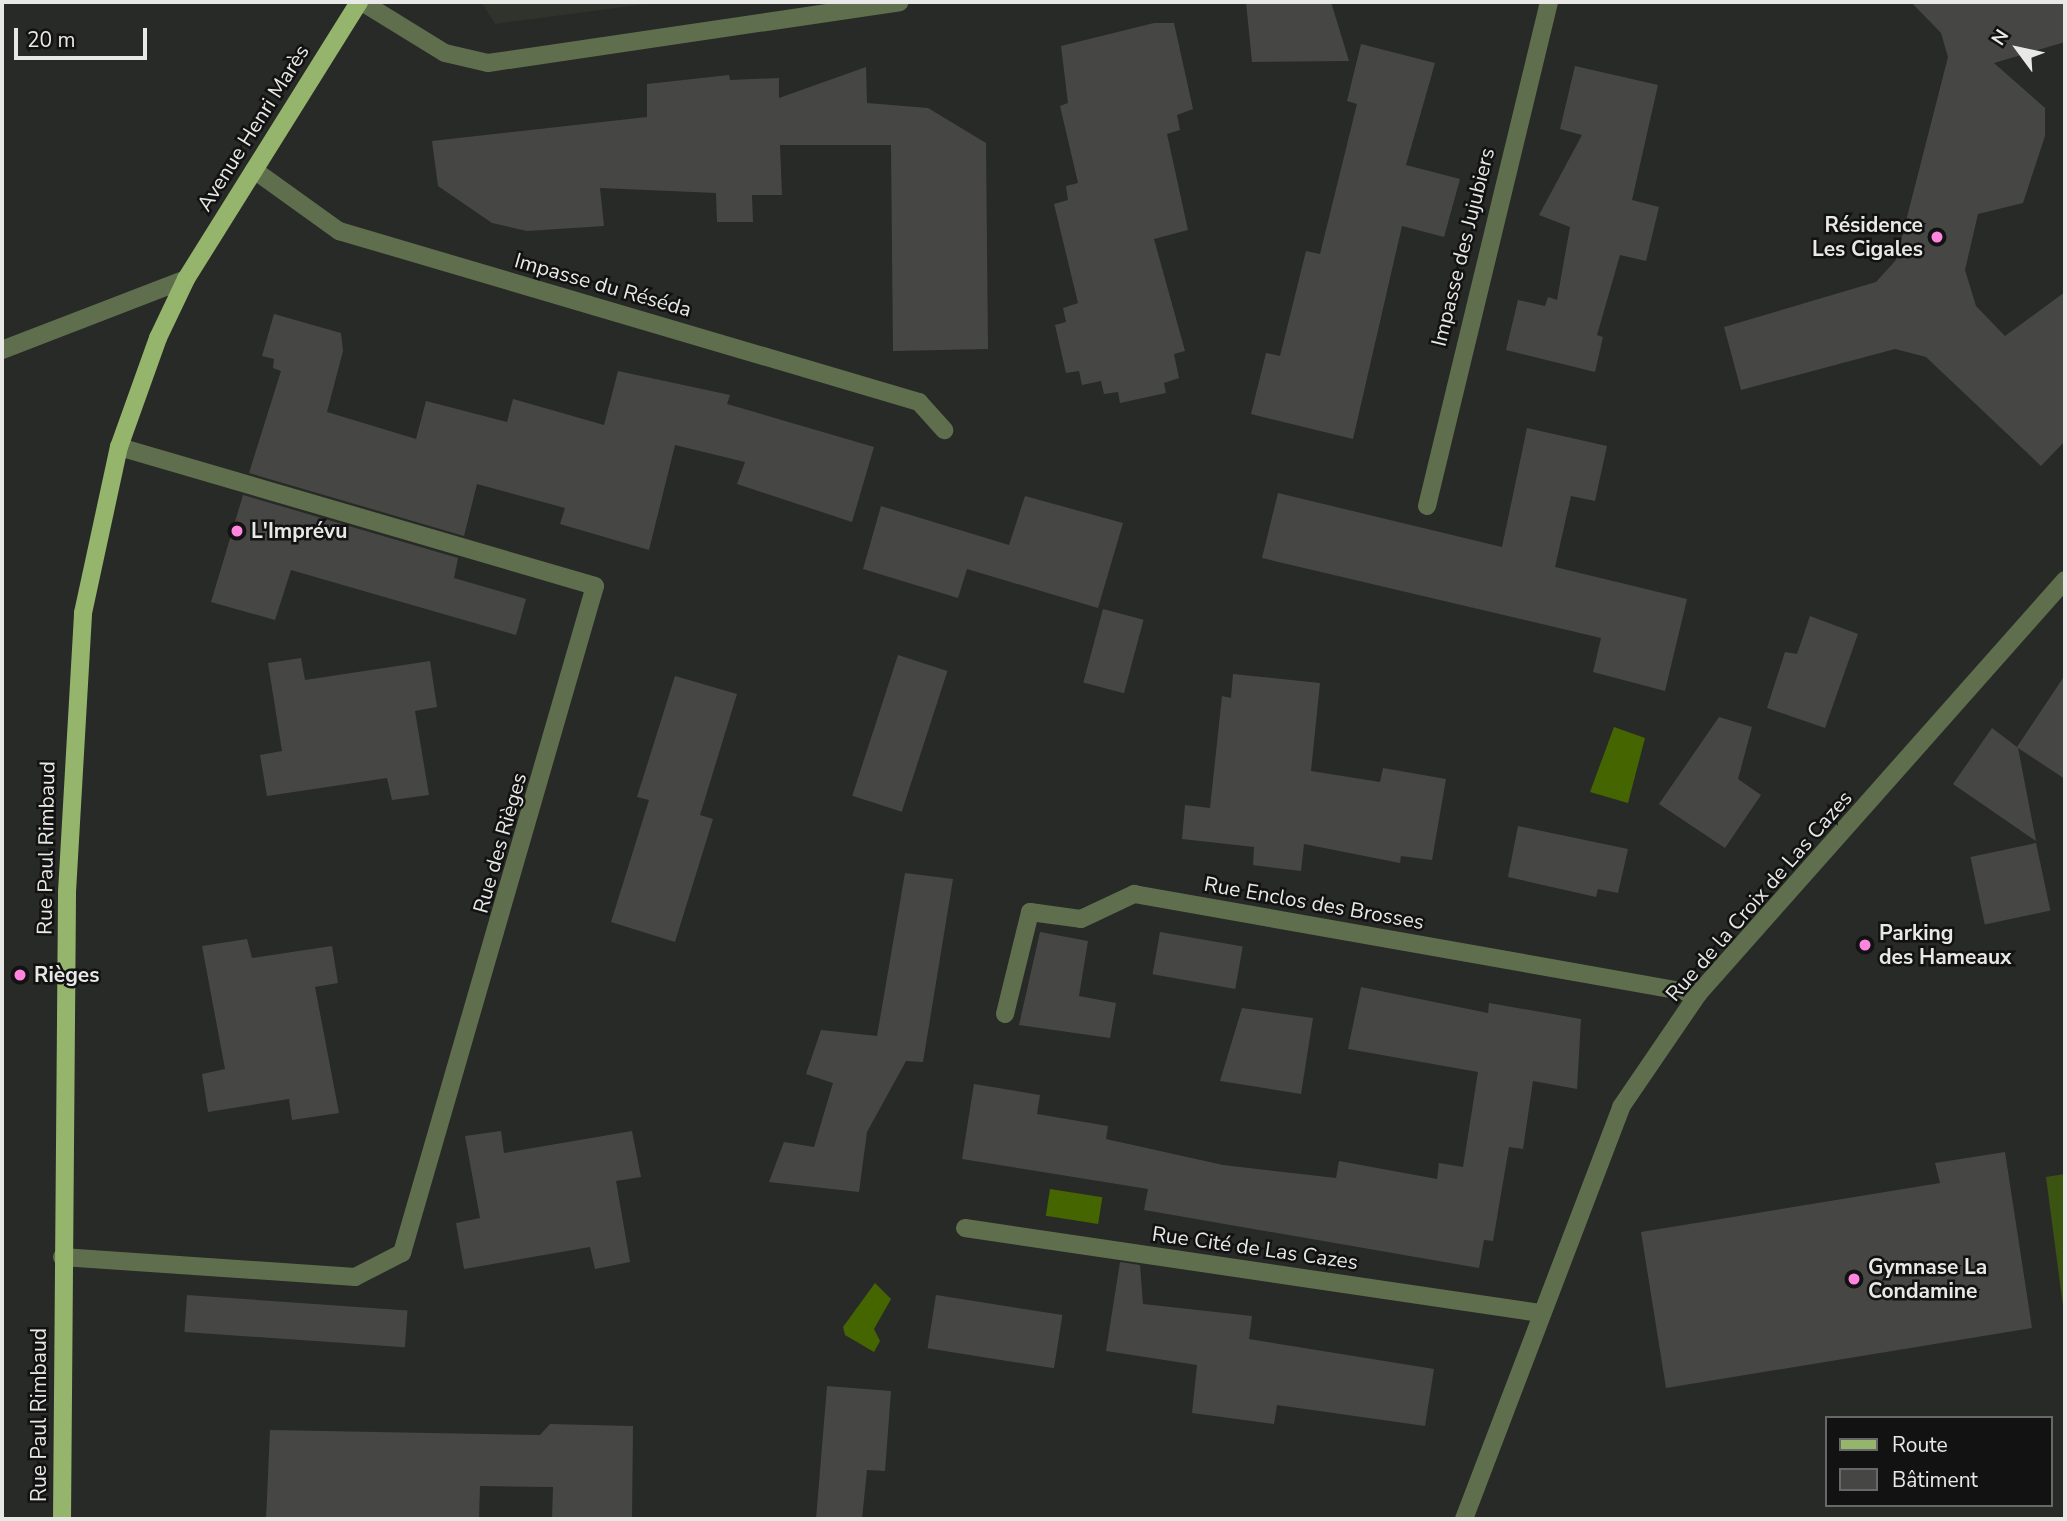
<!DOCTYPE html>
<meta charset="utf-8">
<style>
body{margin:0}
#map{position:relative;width:2067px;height:1521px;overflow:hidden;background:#282a27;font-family:"Nunito Sans",sans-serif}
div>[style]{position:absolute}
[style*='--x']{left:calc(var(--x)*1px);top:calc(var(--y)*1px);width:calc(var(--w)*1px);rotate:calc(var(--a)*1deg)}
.built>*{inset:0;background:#2f332b}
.green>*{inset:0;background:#3b5412}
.water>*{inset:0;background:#456500;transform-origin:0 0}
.building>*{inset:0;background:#464745;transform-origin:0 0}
.minor>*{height:18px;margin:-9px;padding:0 9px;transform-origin:9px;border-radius:9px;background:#5f6f4d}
.major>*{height:18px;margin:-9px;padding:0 9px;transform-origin:9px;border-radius:9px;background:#95b46c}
.dots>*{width:19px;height:19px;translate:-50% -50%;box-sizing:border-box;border:4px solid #111211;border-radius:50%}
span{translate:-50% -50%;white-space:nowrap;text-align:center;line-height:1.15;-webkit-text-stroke:5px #111211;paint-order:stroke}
.street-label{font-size:21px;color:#e8e9e7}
.poi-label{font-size:21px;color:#e8e9e7;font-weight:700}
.right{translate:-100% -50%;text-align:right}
.left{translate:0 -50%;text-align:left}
.frame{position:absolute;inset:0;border:4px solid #e8e9e7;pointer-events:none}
.legend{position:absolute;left:1825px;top:1416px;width:228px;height:91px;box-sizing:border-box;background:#111211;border:2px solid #676867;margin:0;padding:9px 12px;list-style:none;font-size:21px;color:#e8e9e7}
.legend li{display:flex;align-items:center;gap:14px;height:35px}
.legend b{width:35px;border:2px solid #676867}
.north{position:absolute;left:1983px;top:14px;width:70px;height:70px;-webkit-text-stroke:5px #111211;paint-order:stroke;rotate:303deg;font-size:19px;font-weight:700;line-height:28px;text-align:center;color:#e8e9e7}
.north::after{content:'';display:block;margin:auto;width:24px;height:32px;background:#e8e9e7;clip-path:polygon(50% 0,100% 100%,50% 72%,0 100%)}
.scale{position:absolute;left:14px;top:28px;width:133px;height:32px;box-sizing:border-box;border:4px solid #e8e9e7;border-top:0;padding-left:9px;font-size:21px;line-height:24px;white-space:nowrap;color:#e8e9e7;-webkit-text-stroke:5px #111211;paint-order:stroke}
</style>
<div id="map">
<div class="built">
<div style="clip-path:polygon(481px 2px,661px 2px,495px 24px)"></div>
</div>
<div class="green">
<div style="clip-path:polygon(2065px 1174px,2065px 1321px,2046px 1177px)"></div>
</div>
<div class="water">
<div style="clip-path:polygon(1614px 727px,1645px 738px,1628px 803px,1590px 792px)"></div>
<div style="left:1050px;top:1189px;width:53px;height:27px;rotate:9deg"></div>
<div style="clip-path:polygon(875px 1283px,891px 1299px,874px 1329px,880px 1341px,874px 1352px,845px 1335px,843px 1327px)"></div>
</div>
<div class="building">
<div style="clip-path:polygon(1246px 2px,1331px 2px,1349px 61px,1252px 62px)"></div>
<div style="clip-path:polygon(1911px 2px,2065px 2px,2065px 42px,1994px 63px,2045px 108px,2045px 136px,2023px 203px,1978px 214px,1965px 270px,1976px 306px,2005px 336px,2065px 292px,2065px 441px,2041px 466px,1926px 357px,1895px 349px,1741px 390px,1724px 327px,1876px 282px,1896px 260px,1948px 57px,1941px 33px)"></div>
<div style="clip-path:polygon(1154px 23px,1174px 23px,1193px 109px,1177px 115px,1180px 130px,1167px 134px,1188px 230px,1154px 239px,1185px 351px,1174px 354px,1179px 378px,1164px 383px,1166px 393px,1120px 403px,1118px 392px,1104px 394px,1101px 381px,1082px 385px,1079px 371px,1066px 373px,1055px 325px,1066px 322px,1063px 308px,1078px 303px,1054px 204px,1068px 200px,1066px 186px,1078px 183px,1060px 106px,1068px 103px,1061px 46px)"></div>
<div style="clip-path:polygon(1361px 44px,1435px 63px,1406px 165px,1460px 179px,1444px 237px,1402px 226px,1353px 439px,1251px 414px,1266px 353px,1280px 356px,1306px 251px,1320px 254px,1357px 104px,1347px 101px)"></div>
<div style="clip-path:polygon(1575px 66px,1658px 85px,1632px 200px,1659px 207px,1646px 261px,1620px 255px,1597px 335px,1603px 337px,1595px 372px,1506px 350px,1518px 300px,1545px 306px,1548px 297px,1557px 300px,1570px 227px,1539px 215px,1582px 135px,1560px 129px)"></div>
<div style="clip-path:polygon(866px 67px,867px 103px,928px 108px,986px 143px,988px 349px,893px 351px,891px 145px,780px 145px,782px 195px,752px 195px,753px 222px,717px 222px,716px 193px,600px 188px,604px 226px,527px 231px,492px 223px,438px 186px,432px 141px,647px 117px,647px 84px,729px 75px,730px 80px,779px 78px,779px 98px)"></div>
<div style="clip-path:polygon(274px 314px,341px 333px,343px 351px,327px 412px,416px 439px,426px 401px,507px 422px,513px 399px,604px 425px,618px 371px,730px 395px,727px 404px,874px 447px,852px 522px,737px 484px,745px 462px,675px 445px,649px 550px,560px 524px,565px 508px,477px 484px,464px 536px,249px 473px,281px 371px,273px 368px,274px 359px,262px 356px)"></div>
<div style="clip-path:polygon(1527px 428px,1607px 446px,1595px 501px,1571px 496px,1555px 567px,1687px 599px,1665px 691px,1593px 672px,1601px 638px,1262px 558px,1278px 493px,1502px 547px)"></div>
<div style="clip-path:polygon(243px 495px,458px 558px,454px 578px,526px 599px,516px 635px,291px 570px,275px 620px,211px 602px)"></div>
<div style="clip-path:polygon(1025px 496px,1123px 523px,1098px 608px,967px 569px,958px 598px,863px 569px,881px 506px,1009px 545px)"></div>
<div style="left:1103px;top:609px;width:42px;height:76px;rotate:15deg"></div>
<div style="clip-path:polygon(1810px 616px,1858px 634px,1825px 728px,1767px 708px,1785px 652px,1797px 654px)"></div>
<div style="left:898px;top:655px;width:52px;height:148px;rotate:18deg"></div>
<div style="clip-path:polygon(301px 658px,305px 680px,430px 661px,437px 707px,415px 711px,429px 795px,392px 800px,387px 778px,267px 796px,260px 755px,282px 751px,268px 663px)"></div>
<div style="clip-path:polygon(1233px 674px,1320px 683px,1311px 771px,1380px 782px,1383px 768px,1446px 779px,1432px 860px,1401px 856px,1400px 863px,1304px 844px,1301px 871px,1253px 865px,1254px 847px,1182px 839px,1185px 805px,1210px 808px,1222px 696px,1231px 698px)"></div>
<div style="clip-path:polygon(2065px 675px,2065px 779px,2018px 748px,2036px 841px,1953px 784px,1992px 728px,2017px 747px)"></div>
<div style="clip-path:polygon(675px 676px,737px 694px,700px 815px,713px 819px,675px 942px,611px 922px,649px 800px,637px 797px)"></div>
<div style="clip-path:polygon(1719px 717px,1752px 727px,1738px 779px,1761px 795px,1725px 848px,1659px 804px)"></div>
<div style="clip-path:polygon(1518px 826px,1628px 849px,1618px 893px,1598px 889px,1596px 897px,1508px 877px)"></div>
<div style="left:2036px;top:843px;width:69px;height:67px;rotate:78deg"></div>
<div style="clip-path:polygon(905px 873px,953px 879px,923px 1062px,906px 1061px,867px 1132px,859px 1192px,769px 1182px,784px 1142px,814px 1147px,833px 1083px,806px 1074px,821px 1030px,877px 1036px)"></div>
<div style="clip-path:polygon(1040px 932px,1088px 941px,1079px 996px,1116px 1003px,1110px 1038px,1019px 1025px)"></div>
<div style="left:1160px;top:932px;width:84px;height:43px;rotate:10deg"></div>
<div style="clip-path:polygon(247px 939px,252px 958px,332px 946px,338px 983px,315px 987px,339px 1113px,292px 1120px,289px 1099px,208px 1112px,202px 1074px,225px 1069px,202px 946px)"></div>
<div style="clip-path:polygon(1361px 987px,1488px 1013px,1489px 1003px,1581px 1019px,1577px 1089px,1533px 1081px,1523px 1149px,1509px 1147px,1493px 1241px,1484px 1240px,1479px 1268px,1144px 1210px,1148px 1189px,962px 1159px,974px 1084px,1040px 1095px,1037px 1114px,1108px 1126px,1106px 1139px,1223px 1165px,1336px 1178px,1339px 1161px,1437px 1179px,1439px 1163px,1463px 1167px,1478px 1072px,1348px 1049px)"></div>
<div style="clip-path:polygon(1242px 1008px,1313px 1018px,1301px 1094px,1220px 1081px)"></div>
<div style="clip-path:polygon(501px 1131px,504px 1153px,632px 1131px,641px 1177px,616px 1181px,630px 1262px,595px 1269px,590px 1247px,464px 1269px,456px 1223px,480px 1218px,465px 1136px)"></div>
<div style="clip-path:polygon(2005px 1152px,2032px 1328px,1666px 1388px,1641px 1232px,1940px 1183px,1935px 1163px)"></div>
<div style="clip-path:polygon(1120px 1262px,1140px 1265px,1143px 1304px,1252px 1316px,1249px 1339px,1434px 1369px,1425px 1426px,1277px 1405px,1274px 1424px,1192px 1413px,1197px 1365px,1106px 1351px)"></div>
<div style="left:187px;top:1295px;width:221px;height:37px;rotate:4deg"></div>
<div style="left:936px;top:1295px;width:128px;height:54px;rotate:9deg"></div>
<div style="clip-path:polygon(827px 1386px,891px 1391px,885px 1471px,867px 1470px,862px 1519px,816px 1519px)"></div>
<div style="clip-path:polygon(550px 1424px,633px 1426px,632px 1519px,552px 1519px,553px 1487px,480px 1486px,479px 1519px,266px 1519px,270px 1430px,540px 1435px)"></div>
</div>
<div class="minor">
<div style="--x:362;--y:2;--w:97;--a:31.6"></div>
<div style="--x:445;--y:53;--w:44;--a:13.1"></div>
<div style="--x:488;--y:63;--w:416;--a:-8.4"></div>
<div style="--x:254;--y:170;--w:105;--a:35.7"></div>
<div style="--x:339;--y:231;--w:605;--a:16.43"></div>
<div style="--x:919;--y:402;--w:38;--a:48"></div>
<div style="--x:2;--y:350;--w:197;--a:-21.1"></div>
<div style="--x:1427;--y:506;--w:519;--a:-76.39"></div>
<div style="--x:1005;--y:1014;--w:105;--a:-76.2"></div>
<div style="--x:1030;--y:912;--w:51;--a:7.8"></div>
<div style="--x:1081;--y:919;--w:59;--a:-25.3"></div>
<div style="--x:1134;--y:894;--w:573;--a:10.05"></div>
<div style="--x:965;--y:1228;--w:581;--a:8.41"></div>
<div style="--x:62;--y:1257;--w:294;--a:3.9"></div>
<div style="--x:355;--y:1277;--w:53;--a:-27.1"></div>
<div style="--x:402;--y:1253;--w:694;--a:-73.86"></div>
<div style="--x:595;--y:586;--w:496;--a:-163.7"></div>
<div style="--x:1464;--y:1519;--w:441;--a:-69.1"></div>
<div style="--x:1621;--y:1107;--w:137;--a:-55.7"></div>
<div style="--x:1698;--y:994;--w:553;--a:-48.44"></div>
</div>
<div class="major">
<div style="--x:62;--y:1519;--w:627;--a:-89.54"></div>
<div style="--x:67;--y:892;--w:279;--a:-86.7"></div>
<div style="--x:83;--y:613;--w:170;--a:-77.8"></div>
<div style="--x:119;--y:447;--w:116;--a:-70.3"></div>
<div style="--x:158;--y:338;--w:65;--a:-64.6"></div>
<div style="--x:186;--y:279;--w:327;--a:-58"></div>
</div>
<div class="dots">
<div style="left:1937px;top:237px;background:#ff85df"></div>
<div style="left:237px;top:531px;background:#ff85df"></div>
<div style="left:1865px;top:945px;background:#ff85df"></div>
<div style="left:20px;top:975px;background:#ff85df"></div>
<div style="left:1854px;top:1279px;background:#ff85df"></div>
</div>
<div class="street-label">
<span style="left:253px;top:128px;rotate:-58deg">Avenue Henri Marès</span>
<span style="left:1463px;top:247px;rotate:-76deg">Impasse des Jujubiers</span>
<span style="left:603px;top:285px;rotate:16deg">Impasse du Réséda</span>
<span style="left:500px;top:843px;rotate:-74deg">Rue des Rièges</span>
<span style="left:46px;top:848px;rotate:-89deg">Rue Paul Rimbaud</span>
<span style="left:1759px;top:896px;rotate:-49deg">Rue de la Croix de Las Cazes</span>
<span style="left:1314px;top:903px;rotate:10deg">Rue Enclos des Brosses</span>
<span style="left:1255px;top:1248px;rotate:8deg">Rue Cité de Las Cazes</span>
<span style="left:39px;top:1415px;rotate:-90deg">Rue Paul Rimbaud</span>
</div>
<div class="poi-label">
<span class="right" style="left:1923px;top:237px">Résidence<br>Les Cigales</span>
<span class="left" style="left:251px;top:531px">L'Imprévu</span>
<span class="left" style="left:1879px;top:945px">Parking<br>des Hameaux</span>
<span class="left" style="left:34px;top:975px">Rièges</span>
<span class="left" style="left:1868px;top:1279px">Gymnase La<br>Condamine</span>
</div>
<div class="frame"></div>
<ul class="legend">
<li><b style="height:9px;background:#95b46c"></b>Route</li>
<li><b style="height:19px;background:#464745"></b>Bâtiment</li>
</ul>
<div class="north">N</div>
<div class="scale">20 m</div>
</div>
